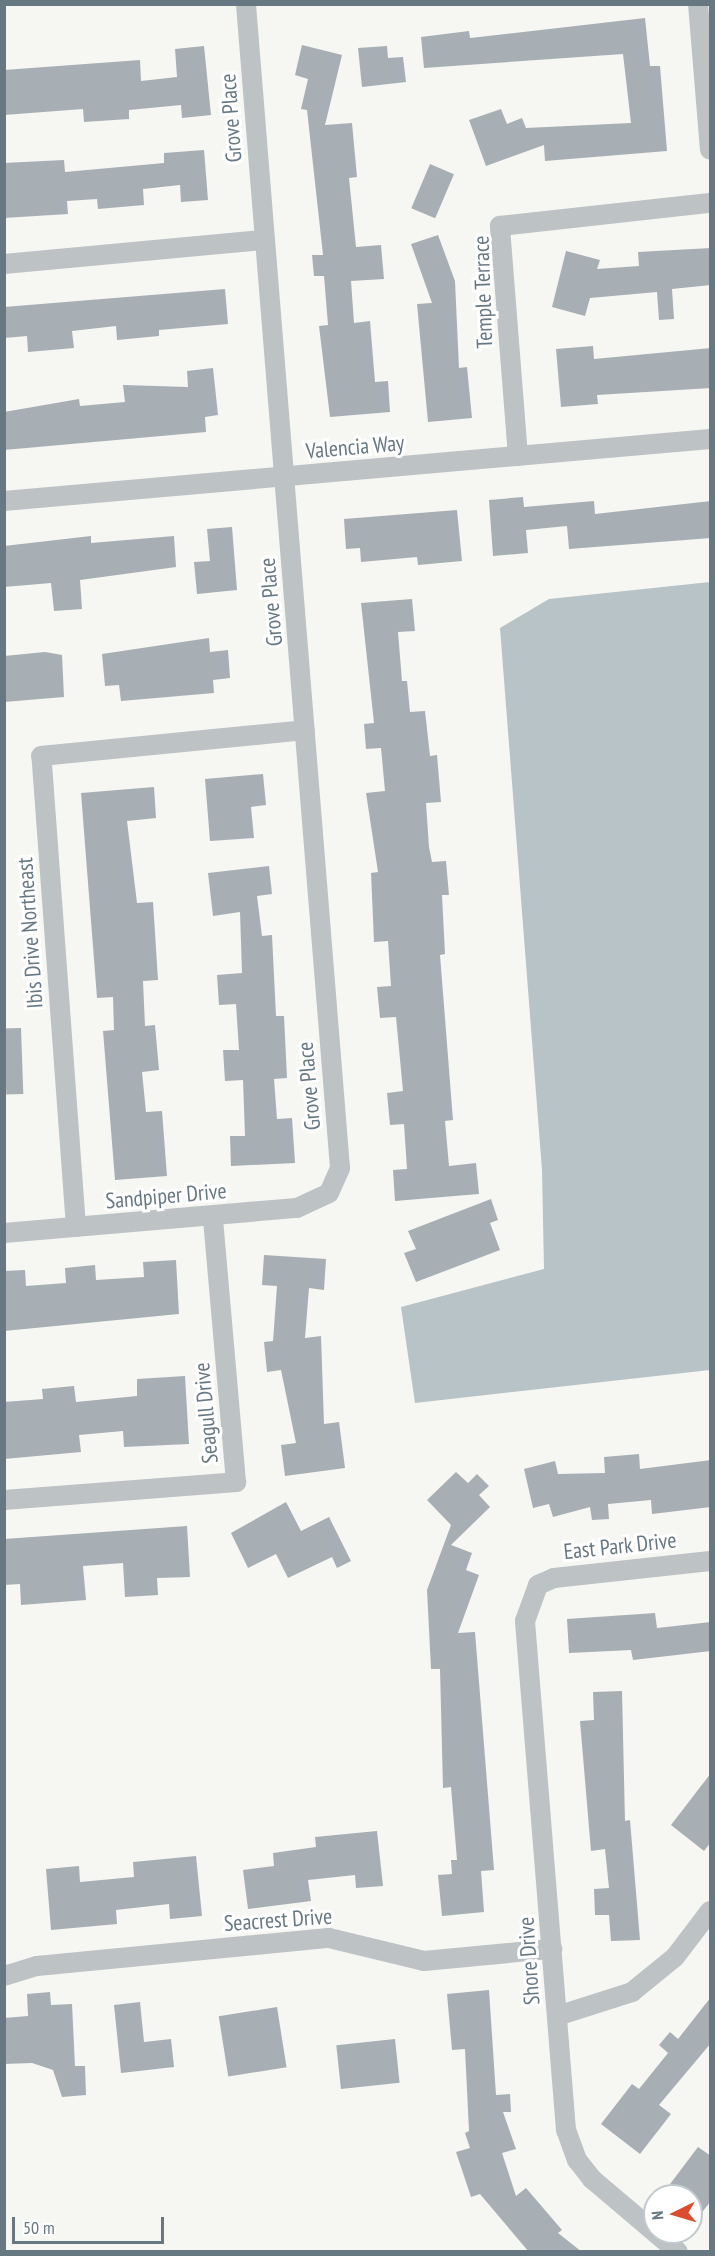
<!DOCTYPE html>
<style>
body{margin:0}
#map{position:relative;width:715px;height:2256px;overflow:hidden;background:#f6f6f3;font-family:"PT Sans Narrow",sans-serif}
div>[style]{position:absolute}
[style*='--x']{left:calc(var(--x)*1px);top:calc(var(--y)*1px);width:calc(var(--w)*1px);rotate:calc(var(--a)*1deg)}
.water>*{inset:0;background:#b7c3c7}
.building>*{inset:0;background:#a7afb4;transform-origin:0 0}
.minor>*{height:20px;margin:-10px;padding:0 10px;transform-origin:10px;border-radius:10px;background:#bdc2c5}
span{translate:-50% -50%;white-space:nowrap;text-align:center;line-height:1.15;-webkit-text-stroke:6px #fff;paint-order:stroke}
.street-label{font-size:22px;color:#677883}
.frame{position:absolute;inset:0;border:6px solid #677883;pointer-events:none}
.north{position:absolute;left:643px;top:2184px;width:60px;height:60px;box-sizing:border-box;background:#fff;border:2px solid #c2c9cd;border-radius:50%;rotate:265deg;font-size:16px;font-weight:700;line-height:24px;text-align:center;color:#677883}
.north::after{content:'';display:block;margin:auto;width:21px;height:27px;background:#da4e2f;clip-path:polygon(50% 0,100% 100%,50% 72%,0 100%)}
.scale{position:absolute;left:12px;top:2217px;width:152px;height:27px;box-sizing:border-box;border:3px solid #677883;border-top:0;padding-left:8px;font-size:18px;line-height:21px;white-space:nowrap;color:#677883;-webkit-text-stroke:4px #fff;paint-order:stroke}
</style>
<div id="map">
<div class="water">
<div style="clip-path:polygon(710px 582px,710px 1370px,415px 1403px,401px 1307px,544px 1269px,542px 1170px,500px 628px,549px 599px)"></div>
</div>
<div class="building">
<div style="clip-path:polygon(645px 18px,650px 66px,660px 66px,667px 151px,545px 161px,544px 145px,486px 166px,469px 120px,501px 109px,507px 124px,522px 118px,526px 128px,631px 123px,623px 54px,424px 68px,421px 37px,469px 31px,470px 38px)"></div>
<div style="clip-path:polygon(302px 45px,342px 55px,325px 125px,352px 123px,357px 177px,349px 178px,356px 247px,381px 245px,384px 279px,351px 281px,354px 323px,370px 321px,375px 382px,388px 381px,390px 412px,330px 417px,319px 326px,328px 325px,324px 276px,314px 276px,312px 255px,323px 255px,307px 110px,301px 109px,308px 79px,295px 75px)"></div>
<div style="clip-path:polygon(204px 46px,211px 115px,182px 118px,181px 105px,129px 110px,129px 119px,84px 122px,83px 109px,4px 115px,4px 70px,140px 60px,141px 81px,177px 77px,175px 49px)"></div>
<div style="clip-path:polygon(387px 46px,388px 58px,403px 57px,406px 82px,362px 87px,358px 48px)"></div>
<div style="clip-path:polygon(204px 150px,208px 200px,181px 202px,180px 185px,143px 189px,144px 205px,98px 209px,97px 199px,67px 201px,68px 214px,4px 218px,4px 163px,64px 160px,65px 172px,164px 163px,164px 153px)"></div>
<div style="left:430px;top:164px;width:26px;height:48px;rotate:23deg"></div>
<div style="clip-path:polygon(438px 235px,455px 281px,459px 368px,467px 367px,472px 418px,428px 422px,417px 304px,432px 303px,411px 244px)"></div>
<div style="clip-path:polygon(711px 248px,711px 285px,672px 289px,674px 319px,659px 320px,657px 292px,590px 298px,585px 316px,552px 307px,566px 251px,600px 260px,597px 269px,639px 266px,638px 252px)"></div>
<div style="clip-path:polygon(225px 289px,228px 324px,159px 330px,159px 336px,117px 340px,116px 326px,72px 331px,74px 348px,28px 352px,27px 336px,4px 338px,4px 307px)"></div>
<div style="clip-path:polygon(593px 346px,594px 359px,711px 348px,711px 388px,597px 395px,598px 404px,561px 407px,556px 349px)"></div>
<div style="clip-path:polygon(213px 368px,218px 415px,205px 417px,206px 432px,4px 450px,4px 412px,79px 399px,80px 406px,125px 402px,123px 385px,188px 387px,187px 371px)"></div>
<div style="clip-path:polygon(523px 497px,524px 507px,594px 501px,595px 514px,711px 501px,711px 538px,569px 549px,567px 526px,526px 530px,528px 553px,493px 556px,489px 500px)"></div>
<div style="clip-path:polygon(457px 510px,462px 561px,418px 565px,417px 557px,361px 562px,360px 548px,346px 549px,344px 519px)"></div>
<div style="clip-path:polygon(232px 527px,237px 590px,197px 594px,194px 562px,210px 561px,207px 529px)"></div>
<div style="clip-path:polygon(91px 536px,91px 543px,174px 536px,176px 567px,80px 580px,82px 609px,54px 611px,51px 583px,4px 587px,4px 546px)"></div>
<div style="clip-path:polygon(412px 599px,415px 631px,398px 632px,402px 681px,407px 681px,410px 712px,425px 711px,430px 756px,437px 755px,441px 802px,426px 803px,429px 847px,432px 862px,446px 861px,449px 895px,442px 895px,445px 954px,440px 955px,453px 1120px,445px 1121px,449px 1166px,476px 1163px,479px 1194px,395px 1201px,393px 1170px,407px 1169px,404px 1124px,390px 1125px,387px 1093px,403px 1091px,396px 1017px,380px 1018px,377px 987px,391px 986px,388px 941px,374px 942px,371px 873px,378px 872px,366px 793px,385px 791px,381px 748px,366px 749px,364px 724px,374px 723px,361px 603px)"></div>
<div style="clip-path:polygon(209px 638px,210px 652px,228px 650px,230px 678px,213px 680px,214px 693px,121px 701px,119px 685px,105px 686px,102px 654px)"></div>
<div style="clip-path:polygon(45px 652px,62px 655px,64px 697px,4px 702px,4px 656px)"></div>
<div style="clip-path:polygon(263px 774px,266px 805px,251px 807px,254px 838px,210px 841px,205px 779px)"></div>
<div style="clip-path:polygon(154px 787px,156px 818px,127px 821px,137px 903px,153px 902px,158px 980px,143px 981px,145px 1026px,155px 1025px,159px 1070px,142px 1072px,146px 1112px,162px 1111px,167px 1176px,115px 1180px,103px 1031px,114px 1030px,113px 997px,97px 998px,81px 793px)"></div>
<div style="clip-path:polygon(269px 866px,272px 894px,257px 896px,262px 936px,272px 935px,276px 1016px,284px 1016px,287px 1078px,274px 1079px,277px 1119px,292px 1118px,295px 1163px,231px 1166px,230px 1136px,245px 1136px,243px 1080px,225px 1081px,223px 1050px,239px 1050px,236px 1004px,219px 1005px,217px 975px,242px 973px,240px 912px,213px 916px,208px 873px)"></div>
<div style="left:21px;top:1028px;width:66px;height:17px;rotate:88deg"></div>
<div style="clip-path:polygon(491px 1199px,498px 1220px,490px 1223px,500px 1250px,416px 1282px,404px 1253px,416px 1249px,408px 1231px)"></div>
<div style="clip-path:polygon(264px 1255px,326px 1259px,324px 1290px,309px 1288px,305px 1338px,321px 1336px,324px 1424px,339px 1422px,345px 1468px,285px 1476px,281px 1445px,296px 1443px,281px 1370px,267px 1372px,264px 1342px,273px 1341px,277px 1286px,262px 1285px)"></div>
<div style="clip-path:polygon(176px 1260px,179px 1314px,4px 1331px,4px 1271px,25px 1270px,26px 1286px,66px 1283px,65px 1268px,95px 1265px,96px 1280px,144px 1277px,143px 1262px)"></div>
<div style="clip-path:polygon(185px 1376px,189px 1444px,124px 1447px,123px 1431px,79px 1435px,81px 1452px,4px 1459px,4px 1402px,43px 1399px,42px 1389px,74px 1386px,76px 1402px,137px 1396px,137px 1379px)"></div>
<div style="clip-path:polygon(639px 1454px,640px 1469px,711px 1460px,711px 1507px,652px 1514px,651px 1500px,608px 1504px,609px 1519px,592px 1520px,590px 1507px,553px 1517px,549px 1504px,533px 1508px,524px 1469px,555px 1461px,558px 1474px,605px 1473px,604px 1457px)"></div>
<div style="clip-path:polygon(456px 1472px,468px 1483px,477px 1474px,489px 1486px,479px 1495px,490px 1507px,451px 1545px,472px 1553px,466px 1570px,479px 1575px,458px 1633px,475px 1632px,494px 1870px,481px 1871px,484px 1912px,442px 1916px,438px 1875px,452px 1874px,451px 1860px,457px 1860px,451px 1787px,443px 1788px,440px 1669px,431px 1669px,427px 1590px,451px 1525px,427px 1500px)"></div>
<div style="clip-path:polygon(286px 1502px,301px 1531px,329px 1517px,351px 1561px,337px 1568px,332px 1557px,288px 1578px,276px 1554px,248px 1568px,231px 1533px)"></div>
<div style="clip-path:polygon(187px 1526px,190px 1577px,157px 1578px,158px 1595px,125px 1597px,123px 1563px,83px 1566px,86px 1600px,21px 1605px,20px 1584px,4px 1585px,4px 1539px)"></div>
<div style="clip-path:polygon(655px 1613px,657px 1628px,711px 1622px,711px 1651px,633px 1660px,631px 1650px,569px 1653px,567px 1619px)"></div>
<div style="clip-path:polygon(622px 1691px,625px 1821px,630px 1820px,640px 1940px,611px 1941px,609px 1915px,595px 1915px,594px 1889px,609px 1888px,605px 1849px,591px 1851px,580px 1721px,594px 1720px,593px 1692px)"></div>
<div style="clip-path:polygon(711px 1773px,711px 1842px,704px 1851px,671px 1825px)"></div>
<div style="clip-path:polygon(377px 1831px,383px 1886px,356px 1888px,355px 1875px,308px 1880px,311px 1901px,248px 1909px,243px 1870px,274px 1866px,273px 1853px,316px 1847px,315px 1837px)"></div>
<div style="clip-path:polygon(196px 1856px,202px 1916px,170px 1919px,169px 1904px,116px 1910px,117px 1924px,51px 1930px,46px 1869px,79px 1866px,80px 1882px,134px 1877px,133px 1862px)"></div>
<div style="clip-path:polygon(489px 1990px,496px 2095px,510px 2094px,511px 2112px,503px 2112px,516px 2149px,502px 2153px,516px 2196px,526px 2188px,562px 2230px,558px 2233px,582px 2252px,529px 2252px,480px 2194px,471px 2197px,456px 2152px,470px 2148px,465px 2133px,469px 2131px,465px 2049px,452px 2050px,447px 1994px)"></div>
<div style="clip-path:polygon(50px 1992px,51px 2005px,72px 2004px,75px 2066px,85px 2066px,86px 2095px,62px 2097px,53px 2070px,32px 2063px,4px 2064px,4px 2018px,28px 2016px,27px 1994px)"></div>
<div style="clip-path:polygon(711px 1997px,711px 2043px,659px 2105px,671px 2114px,640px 2154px,601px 2124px,632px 2084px,639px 2089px,668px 2053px,659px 2045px,670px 2032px,678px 2039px)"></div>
<div style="clip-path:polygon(140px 2002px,144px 2042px,171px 2039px,174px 2067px,121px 2073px,114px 2005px)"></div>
<div style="left:277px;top:2007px;width:61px;height:59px;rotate:81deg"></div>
<div style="left:395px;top:2039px;width:44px;height:59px;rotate:84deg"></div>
<div style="clip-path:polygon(698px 2147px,711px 2156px,711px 2201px,691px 2226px,691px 2196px,661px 2196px)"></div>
</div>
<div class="minor">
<div style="--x:698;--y:4;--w:146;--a:85.3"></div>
<div style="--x:4;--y:264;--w:261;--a:-5.3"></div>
<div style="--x:518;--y:456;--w:231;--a:-94.5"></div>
<div style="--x:500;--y:226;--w:211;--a:-6.3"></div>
<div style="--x:4;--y:501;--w:709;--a:-5.02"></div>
<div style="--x:76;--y:1227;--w:472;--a:-94.2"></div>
<div style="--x:41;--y:756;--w:265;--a:-5.6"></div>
<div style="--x:4;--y:1233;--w:294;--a:-4.9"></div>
<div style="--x:297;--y:1208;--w:35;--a:-25"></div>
<div style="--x:329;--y:1193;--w:27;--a:-66"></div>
<div style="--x:340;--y:1168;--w:1168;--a:-94.62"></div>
<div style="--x:4;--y:1500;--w:233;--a:-4.4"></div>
<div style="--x:236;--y:1482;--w:266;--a:-95"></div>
<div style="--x:4;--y:1976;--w:34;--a:-17"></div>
<div style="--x:37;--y:1966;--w:293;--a:-5.5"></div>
<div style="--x:329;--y:1938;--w:98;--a:13.6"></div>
<div style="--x:424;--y:1961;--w:129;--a:-5.4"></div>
<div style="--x:557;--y:2016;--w:79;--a:-17.7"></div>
<div style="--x:632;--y:1992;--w:55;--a:-39.1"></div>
<div style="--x:675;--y:1957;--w:58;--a:-52.7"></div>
<div style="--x:678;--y:2252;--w:113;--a:-139.7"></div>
<div style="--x:592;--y:2179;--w:24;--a:-128"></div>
<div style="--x:577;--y:2160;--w:32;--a:-110"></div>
<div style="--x:566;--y:2130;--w:511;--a:-94.61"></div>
<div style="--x:525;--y:1621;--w:38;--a:-70"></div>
<div style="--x:538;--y:1585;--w:17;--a:-24"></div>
<div style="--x:554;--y:1578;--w:157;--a:-6.2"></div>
</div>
<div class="street-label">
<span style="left:231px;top:118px;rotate:-94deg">Grove Place</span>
<span style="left:483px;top:292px;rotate:-92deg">Temple Terrace</span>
<span style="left:355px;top:447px;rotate:-5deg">Valencia Way</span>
<span style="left:271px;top:602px;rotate:-95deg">Grove Place</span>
<span style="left:30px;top:933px;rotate:-94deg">Ibis Drive Northeast</span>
<span style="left:309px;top:1086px;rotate:-95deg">Grove Place</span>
<span style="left:166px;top:1196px;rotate:-5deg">Sandpiper Drive</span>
<span style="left:206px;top:1413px;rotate:-95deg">Seagull Drive</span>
<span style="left:620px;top:1546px;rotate:-6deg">East Park Drive</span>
<span style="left:278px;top:1920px;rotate:-4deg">Seacrest Drive</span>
<span style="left:529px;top:1961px;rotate:-94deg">Shore Drive</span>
</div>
<div class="frame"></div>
<div class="north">N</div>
<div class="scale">50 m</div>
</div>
